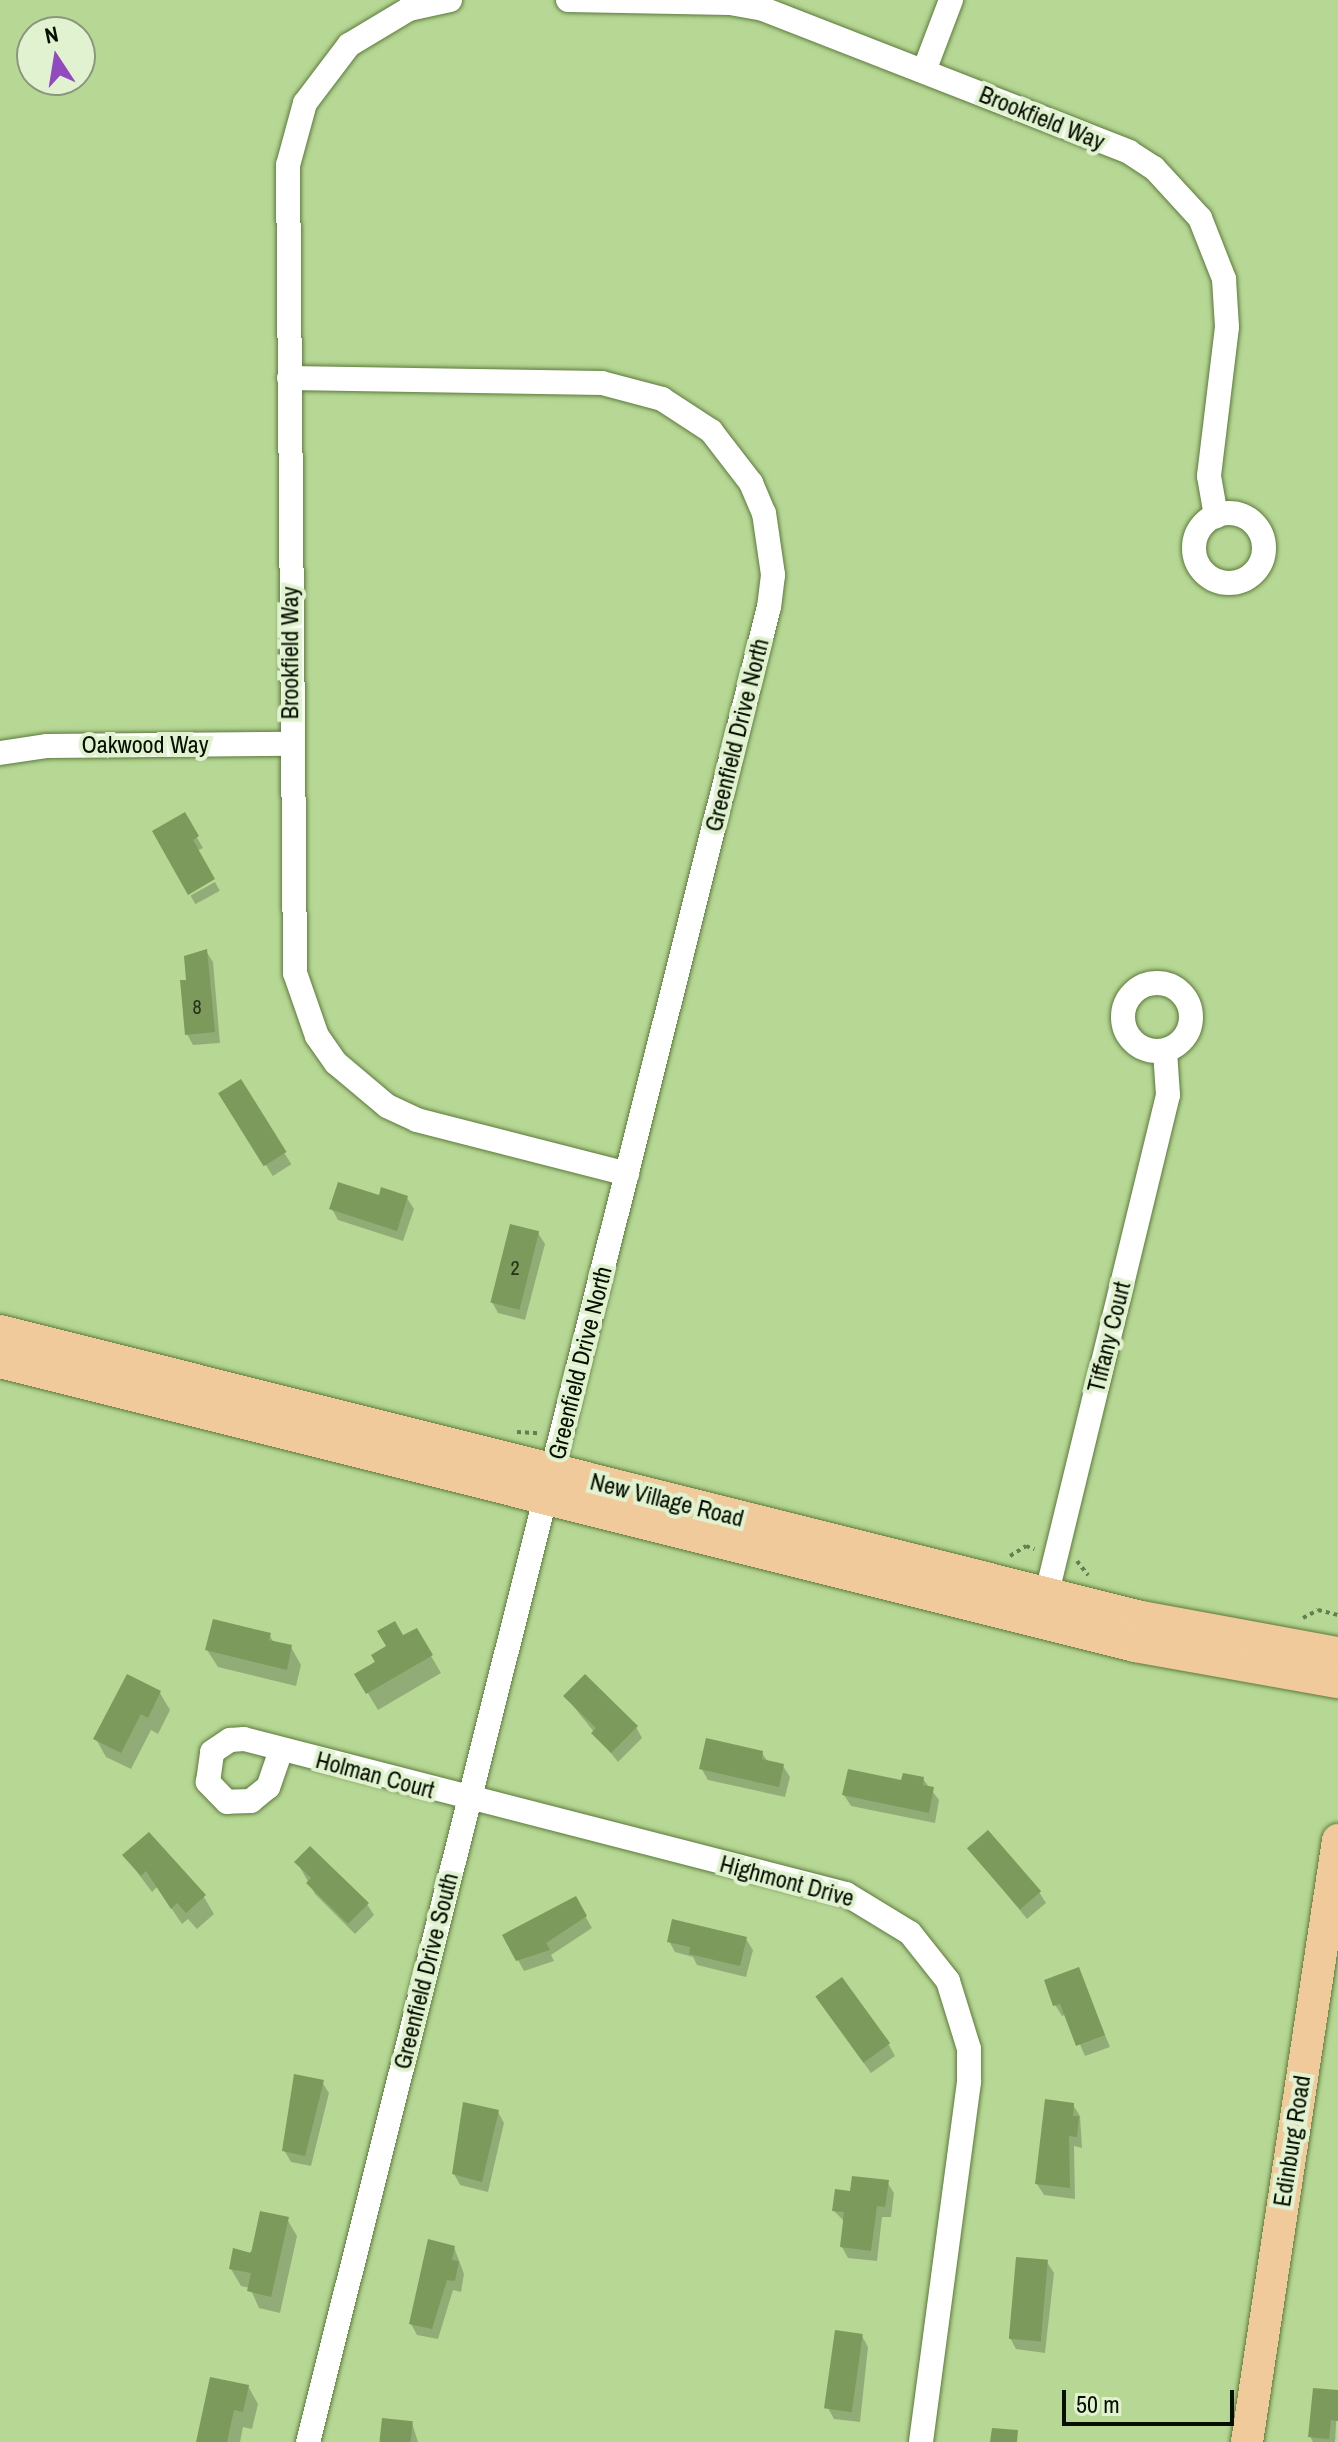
<!DOCTYPE html>
<style>
body{margin:0}
#map{position:relative;width:1338px;height:2442px;overflow:hidden;background:#b7d895;font-family:"Archivo Narrow",sans-serif}
div>[style]{position:absolute}
[style*='--x']{left:calc(var(--x)*1px);top:calc(var(--y)*1px);width:calc(var(--w)*1px);rotate:calc(var(--a)*1deg)}
.shadow>*{inset:0;background:#0003;transform-origin:0 0}
.building>*{inset:0;background:#7c9a5b;transform-origin:0 0}
.path>*{height:4px;margin-top:-2px;transform-origin:0;background:repeating-linear-gradient(90deg,#667d51 0 4px,transparent 0 8px)}
.roads{filter:drop-shadow(0 0 2px #5d7a3c) drop-shadow(0 0 2px #5d7a3c)}
.minor>*{height:24px;margin:-12px;padding:0 12px;transform-origin:12px;border-radius:12px;background:#fff}
.minor>.ring{margin:-12px;padding:0;box-sizing:content-box;background:none;border:24px solid #fff;border-radius:50%}
.major>*{height:32px;margin:-16px;padding:0 16px;transform-origin:16px;border-radius:16px;background:#f1ca9b}
span{translate:-50% -50%;white-space:nowrap;text-align:center;line-height:1.15;-webkit-text-stroke:8px #e1f2d1;paint-order:stroke}
.number-label{font-size:20px;color:#243217}
.number-label span{-webkit-text-stroke-width:0}
.street-label{font-size:24px;color:#060f00}
.north{position:absolute;left:16px;top:16px;width:80px;height:80px;box-sizing:border-box;background:#e1f2d1;border:2px solid #89977d;border-radius:50%;rotate:348deg;font-size:22px;font-weight:700;line-height:32px;text-align:center;color:#060f00}
.north::after{content:'';display:block;margin:auto;width:28px;height:36px;background:#914bbf;clip-path:polygon(50% 0,100% 100%,50% 72%,0 100%)}
.scale{position:absolute;left:1062px;top:2390px;width:172px;height:36px;box-sizing:border-box;border:4px solid #060f00;border-top:0;padding-left:10px;font-size:24px;line-height:28px;white-space:nowrap;color:#060f00;-webkit-text-stroke:6px #e1f2d1;paint-order:stroke}
</style>
<div id="map">
<div class="shadow">
<div style="clip-path:polygon(184px 815px,203px 848px,197px 851px,189px 892px)"></div>
<div style="left:215px;top:882px;width:10px;height:28px;rotate:61deg"></div>
<div style="clip-path:polygon(206px 951px,213px 962px,220px 1043px,193px 1045px,187px 1034px,188px 981px)"></div>
<div style="left:240px;top:1082px;width:97px;height:22px;rotate:58deg"></div>
<div style="clip-path:polygon(380px 1197px,407px 1198px,414px 1209px,403px 1241px,338px 1220px,332px 1209px)"></div>
<div style="clip-path:polygon(538px 1233px,545px 1244px,525px 1320px,498px 1313px,492px 1302px)"></div>
<div style="clip-path:polygon(416px 1630px,441px 1673px,378px 1710px,357px 1675px)"></div>
<div style="clip-path:polygon(269px 1634px,274px 1643px,291px 1647px,301px 1665px,296px 1686px,218px 1667px,207px 1650px)"></div>
<div style="clip-path:polygon(160px 1693px,170px 1710px,158px 1734px,151px 1730px,131px 1769px,106px 1757px,96px 1739px)"></div>
<div style="clip-path:polygon(566px 1697px,636px 1727px,642px 1738px,618px 1762px)"></div>
<div style="clip-path:polygon(762px 1753px,768px 1762px,783px 1766px,790px 1777px,785px 1797px,708px 1780px,701px 1768px)"></div>
<div style="clip-path:polygon(923px 1779px,939px 1800px,935px 1823px,851px 1806px,844px 1795px)"></div>
<div style="clip-path:polygon(970px 1849px,1039px 1892px,1046px 1903px,1027px 1919px)"></div>
<div style="clip-path:polygon(125px 1856px,204px 1897px,214px 1914px,197px 1929px,188px 1919px,182px 1924px,157px 1887px,152px 1892px)"></div>
<div style="clip-path:polygon(297px 1862px,367px 1904px,374px 1915px,355px 1934px,315px 1894px)"></div>
<div style="clip-path:polygon(575px 1898px,592px 1928px,551px 1955px,554px 1961px,524px 1971px,505px 1936px)"></div>
<div style="clip-path:polygon(746px 1939px,753px 1950px,746px 1977px,697px 1965px,693px 1957px,675px 1952px,669px 1941px)"></div>
<div style="clip-path:polygon(1078px 1969px,1110px 2047px,1085px 2056px,1067px 2014px,1062px 2016px,1055px 2005px)"></div>
<div style="clip-path:polygon(824px 2008px,889px 2045px,895px 2056px,871px 2073px)"></div>
<div style="clip-path:polygon(296px 2076px,322px 2082px,329px 2093px,311px 2166px,291px 2162px,284px 2150px)"></div>
<div style="clip-path:polygon(464px 2104px,498px 2112px,504px 2123px,488px 2192px,460px 2185px,454px 2174px)"></div>
<div style="clip-path:polygon(1073px 2105px,1080px 2116px,1082px 2148px,1074px 2146px,1075px 2199px,1044px 2195px,1037px 2184px)"></div>
<div style="clip-path:polygon(887px 2182px,894px 2193px,891px 2217px,882px 2217px,877px 2261px,848px 2258px,842px 2247px,845px 2222px,834px 2211px,852px 2193px)"></div>
<div style="clip-path:polygon(287px 2219px,297px 2236px,280px 2313px,259px 2308px,250px 2288px,241px 2286px,231px 2269px)"></div>
<div style="clip-path:polygon(454px 2247px,464px 2274px,461px 2292px,453px 2290px,438px 2339px,417px 2335px,411px 2324px)"></div>
<div style="clip-path:polygon(1047px 2262px,1054px 2273px,1045px 2353px,1016px 2349px,1010px 2338px)"></div>
<div style="clip-path:polygon(862px 2336px,868px 2347px,860px 2422px,834px 2419px,828px 2408px)"></div>
<div style="clip-path:polygon(248px 2386px,258px 2404px,252px 2429px,243px 2427px,240px 2442px,198px 2442px)"></div>
<div style="clip-path:polygon(1338px 2392px,1335px 2442px,1313px 2442px,1310px 2436px)"></div>
<div style="clip-path:polygon(412px 2423px,418px 2442px,382px 2442px)"></div>
</div>
<div class="building">
<div style="clip-path:polygon(185px 812px,199px 836px,193px 840px,215px 879px,188px 895px,152px 831px)"></div>
<div style="clip-path:polygon(207px 949px,215px 1032px,185px 1035px,180px 980px,186px 980px,184px 956px)"></div>
<div style="left:241px;top:1079px;width:86px;height:27px;rotate:58deg"></div>
<div style="clip-path:polygon(338px 1182px,379px 1195px,381px 1187px,408px 1196px,397px 1231px,329px 1209px)"></div>
<div style="left:510px;top:1224px;width:30px;height:81px;rotate:14deg"></div>
<div style="clip-path:polygon(213px 1619px,271px 1633px,269px 1640px,292px 1645px,287px 1670px,205px 1650px)"></div>
<div style="clip-path:polygon(395px 1621px,403px 1635px,417px 1628px,433px 1655px,366px 1694px,354px 1674px,375px 1662px,371px 1655px,386px 1646px,377px 1631px)"></div>
<div style="clip-path:polygon(127px 1674px,161px 1691px,148px 1718px,141px 1714px,121px 1753px,93px 1739px)"></div>
<div style="clip-path:polygon(585px 1674px,638px 1726px,611px 1753px,591px 1733px,596px 1728px,563px 1696px)"></div>
<div style="clip-path:polygon(706px 1738px,763px 1751px,762px 1759px,784px 1764px,779px 1787px,699px 1769px)"></div>
<div style="clip-path:polygon(848px 1769px,901px 1780px,903px 1773px,924px 1777px,923px 1785px,934px 1787px,929px 1813px,842px 1795px)"></div>
<div style="left:988px;top:1830px;width:81px;height:28px;rotate:49deg"></div>
<div style="clip-path:polygon(149px 1832px,206px 1895px,186px 1913px,177px 1903px,171px 1909px,146px 1871px,141px 1876px,122px 1855px)"></div>
<div style="clip-path:polygon(310px 1846px,369px 1903px,348px 1924px,306px 1883px,311px 1878px,294px 1862px)"></div>
<div style="clip-path:polygon(576px 1896px,587px 1916px,546px 1943px,550px 1950px,516px 1961px,502px 1935px)"></div>
<div style="clip-path:polygon(672px 1919px,747px 1937px,740px 1966px,689px 1954px,690px 1947px,667px 1942px)"></div>
<div style="clip-path:polygon(1079px 1967px,1105px 2035px,1076px 2046px,1060px 2004px,1053px 2006px,1044px 1980px)"></div>
<div style="left:842px;top:1977px;width:82px;height:33px;rotate:54deg"></div>
<div style="clip-path:polygon(294px 2074px,324px 2080px,305px 2156px,282px 2151px)"></div>
<div style="clip-path:polygon(1045px 2099px,1074px 2103px,1073px 2116px,1079px 2116px,1077px 2137px,1069px 2136px,1070px 2188px,1035px 2184px)"></div>
<div style="clip-path:polygon(463px 2102px,499px 2110px,482px 2182px,452px 2174px)"></div>
<div style="clip-path:polygon(852px 2176px,889px 2180px,885px 2207px,877px 2206px,871px 2251px,840px 2247px,844px 2212px,832px 2211px,835px 2189px,850px 2191px)"></div>
<div style="clip-path:polygon(260px 2211px,289px 2217px,271px 2297px,247px 2291px,251px 2273px,229px 2269px,233px 2248px,251px 2253px)"></div>
<div style="clip-path:polygon(428px 2239px,455px 2246px,452px 2260px,459px 2261px,455px 2281px,447px 2280px,432px 2329px,409px 2324px)"></div>
<div style="left:1016px;top:2257px;width:32px;height:82px;rotate:5deg"></div>
<div style="left:835px;top:2330px;width:28px;height:79px;rotate:8deg"></div>
<div style="clip-path:polygon(210px 2377px,249px 2385px,243px 2412px,234px 2410px,227px 2442px,196px 2442px)"></div>
<div style="clip-path:polygon(1313px 2388px,1338px 2390px,1338px 2421px,1331px 2420px,1329px 2439px,1308px 2437px)"></div>
<div style="left:382px;top:2418px;width:31px;height:24px;rotate:6deg"></div>
<div style="clip-path:polygon(992px 2428px,1018px 2430px,1017px 2442px,990px 2442px)"></div>
</div>
<div class="path">
<div style="--x:517;--y:1432;--w:22;--a:3"></div>
<div style="--x:1010;--y:1556;--w:19;--a:-32"></div>
<div style="--x:1026;--y:1546;--w:9;--a:21"></div>
<div style="--x:1077;--y:1561;--w:18;--a:52"></div>
<div style="--x:1303;--y:1618;--w:17;--a:-28"></div>
<div style="--x:1318;--y:1610;--w:21;--a:14"></div>
</div>
<div class="roads">
<div class="minor">
<div style="--x:450;--y:0;--w:42;--a:167.6"></div>
<div style="--x:409;--y:9;--w:70;--a:149"></div>
<div style="--x:349;--y:45;--w:73;--a:127.2"></div>
<div style="--x:305;--y:103;--w:64;--a:105.3"></div>
<div style="--x:288;--y:165;--w:808;--a:89.5"></div>
<div style="--x:295;--y:973;--w:67;--a:70.8"></div>
<div style="--x:317;--y:1036;--w:33;--a:55"></div>
<div style="--x:336;--y:1063;--w:67;--a:40.1"></div>
<div style="--x:387;--y:1106;--w:33;--a:25"></div>
<div style="--x:417;--y:1120;--w:217;--a:14.4"></div>
<div style="--x:568;--y:0;--w:162;--a:1.1"></div>
<div style="--x:730;--y:3;--w:34;--a:10"></div>
<div style="--x:763;--y:9;--w:393;--a:21.3"></div>
<div style="--x:1129;--y:152;--w:30;--a:33"></div>
<div style="--x:1154;--y:168;--w:68;--a:47.4"></div>
<div style="--x:1200;--y:218;--w:66;--a:68.5"></div>
<div style="--x:1224;--y:279;--w:48;--a:86.4"></div>
<div style="--x:1227;--y:327;--w:150;--a:96.9"></div>
<div style="--x:1209;--y:476;--w:41;--a:80.1"></div>
<div style="--x:924;--y:71;--w:76;--a:-69.2"></div>
<div style="--x:289;--y:378;--w:313;--a:0.9"></div>
<div style="--x:602;--y:383;--w:62;--a:14.9"></div>
<div style="--x:662;--y:399;--w:59;--a:33.1"></div>
<div style="--x:711;--y:431;--w:66;--a:52.4"></div>
<div style="--x:751;--y:483;--w:33;--a:67"></div>
<div style="--x:764;--y:513;--w:63;--a:81.7"></div>
<div style="--x:773;--y:575;--w:32;--a:97"></div>
<div style="--x:769;--y:607;--w:1892;--a:104.1"></div>
<div class="ring" style="left:1194px;top:513px;width:46px;height:46px"></div>
<div style="--x:0;--y:753;--w:48;--a:-8.5"></div>
<div style="--x:47;--y:746;--w:244;--a:-0.5"></div>
<div class="ring" style="left:1123px;top:983px;width:44px;height:44px"></div>
<div style="--x:1043;--y:1609;--w:529;--a:-76.33"></div>
<div style="--x:1168;--y:1095;--w:44;--a:-93.9"></div>
<div style="--x:281;--y:1750;--w:39;--a:109"></div>
<div style="--x:268;--y:1787;--w:22;--a:141"></div>
<div style="--x:251;--y:1801;--w:24;--a:178"></div>
<div style="--x:227;--y:1802;--w:28;--a:-134"></div>
<div style="--x:208;--y:1782;--w:30;--a:-82"></div>
<div style="--x:212;--y:1752;--w:22;--a:-34"></div>
<div style="--x:230;--y:1740;--w:14;--a:-4"></div>
<div style="--x:244;--y:1739;--w:622;--a:14.44"></div>
<div style="--x:846;--y:1894;--w:75;--a:31.4"></div>
<div style="--x:910;--y:1933;--w:61;--a:51.6"></div>
<div style="--x:948;--y:1981;--w:71;--a:72.8"></div>
<div style="--x:969;--y:2049;--w:33;--a:90"></div>
<div style="--x:969;--y:2082;--w:363;--a:97.6"></div>
</div>
<div class="major">
<div style="--x:0;--y:1331;--w:1176;--a:14.07"></div>
<div style="--x:1141;--y:1617;--w:200;--a:10.4"></div>
<div style="--x:0;--y:1362;--w:1170;--a:14.05"></div>
<div style="--x:1135;--y:1646;--w:206;--a:10.1"></div>
<div style="--x:1247;--y:2442;--w:609;--a:-81.4"></div>
</div>
</div>
<div class="number-label">
<span style="left:197px;top:1006px">8</span>
<span style="left:515px;top:1267px">2</span>
</div>
<div class="street-label">
<span style="left:1042px;top:118px;rotate:22deg">Brookfield Way</span>
<span style="left:290px;top:653px;rotate:-90deg">Brookfield Way</span>
<span style="left:737px;top:735px;rotate:-76deg">Greenfield Drive North</span>
<span style="left:145px;top:745px">Oakwood Way</span>
<span style="left:1109px;top:1337px;rotate:-76deg">Tiffany Court</span>
<span style="left:580px;top:1363px;rotate:-76deg">Greenfield Drive North</span>
<span style="left:667px;top:1500px;rotate:14deg">New Village Road</span>
<span style="left:375px;top:1775px;rotate:15deg">Holman Court</span>
<span style="left:787px;top:1881px;rotate:15deg">Highmont Drive</span>
<span style="left:426px;top:1971px;rotate:-76deg">Greenfield Drive South</span>
<span style="left:1292px;top:2141px;rotate:-81deg">Edinburg Road</span>
</div>
<div class="north">N</div>
<div class="scale">50 m</div>
</div>
